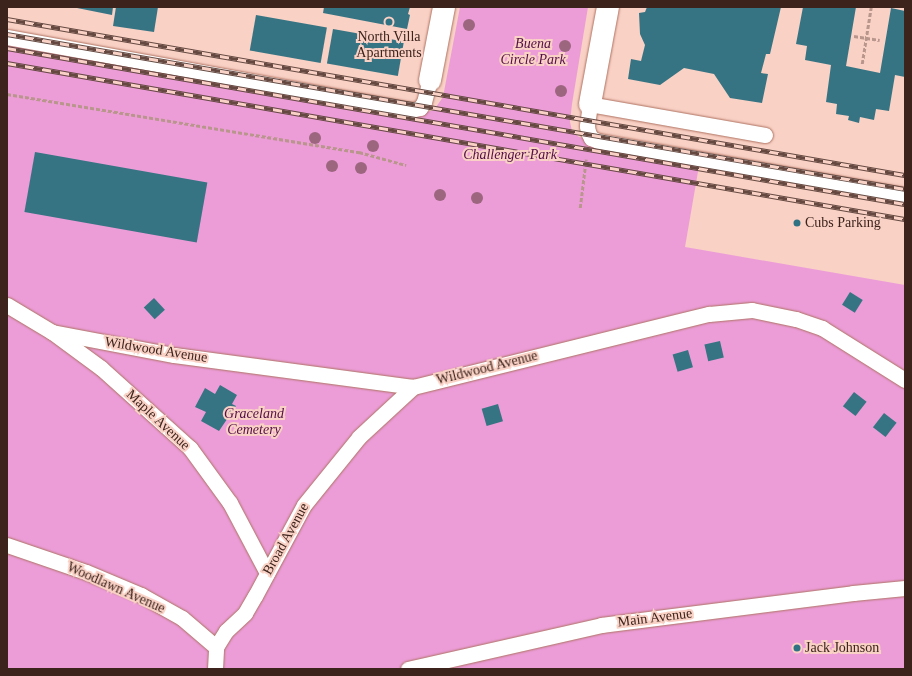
<!DOCTYPE html>
<style>
body{margin:0}
#map{position:relative;width:912px;height:676px;overflow:hidden;background:#f9d1c5;font-family:"Times New Roman",serif}
div>[style]{position:absolute}
[style*='--x']{left:calc(var(--x)*1px);top:calc(var(--y)*1px);width:calc(var(--w)*1px);rotate:calc(var(--a)*1deg)}
.green>*{inset:0;background:#ec9dd8}
.building>*{inset:0;background:#377483;transform-origin:0 0}
.path>*{height:2.5px;margin-top:-1.25px;transform-origin:0;background:repeating-linear-gradient(90deg,#b9968c 0 4px,transparent 0 6px)}
.roads{filter:drop-shadow(0 0 1px #ae7261) drop-shadow(0 0 1px #ae7261)}
.service>*{height:15px;margin:-7.5px;padding:0 7.5px;transform-origin:7.5px;border-radius:7.5px;background:#fff}
.minor>*{height:22px;margin:-11px;padding:0 11px;transform-origin:11px;border-radius:11px;background:#fff}
.rail>*{height:4.5px;margin-top:-2.25px;transform-origin:0;background:repeating-linear-gradient(90deg,#f9d1c5 0 9px,#654941 0 18px);box-sizing:border-box;border-block:1px solid #654941}
.trees>*{width:12px;height:12px;margin:-6px;border-radius:50%;background:#9d667f}
.dots>*{width:11px;height:11px;translate:-50% -50%;box-sizing:border-box;border:2px solid #f9d1c5;border-radius:50%}
span{translate:-50% -50%;white-space:nowrap;text-align:center;line-height:1.15;-webkit-text-stroke:4px #f9d1c5;paint-order:stroke}
.poi-label{font-size:14px;color:#3c231c}
.left{translate:0 -50%;text-align:left}
.park-label{font-size:14px;color:#520e46;font-style:italic}
.street-label{font-size:14px;color:#3c231c}
.frame{position:absolute;inset:0;border:8px solid #3c231c;pointer-events:none}
</style>
<div id="map">
<div class="green">
<div style="clip-path:polygon(460px 7px,588px 7px,572px 104px,570px 122px,572px 131px,579px 137px,598px 141px,700px 160px,685px 247px,905px 285px,905px 669px,7px 669px,7px 40px,427px 112px,434px 110px,443px 97px)"></div>
</div>
<div class="building">
<div style="clip-path:polygon(72px 7px,113px 7px,112px 15px)"></div>
<div style="clip-path:polygon(116px 7px,158px 7px,154px 32px,113px 26px)"></div>
<div style="clip-path:polygon(324px 7px,410px 7px,408px 14px,410px 15px,407px 29px,323px 13px)"></div>
<div style="clip-path:polygon(647px 7px,781px 7px,770px 54px,766px 54px,761px 73px,768px 74px,762px 103px,730px 98px,714px 74px,684px 68px,660px 85px,628px 79px,631px 59px,641px 61px,645px 45px,640px 34px,639px 13px,645px 12px)"></div>
<div style="clip-path:polygon(803px 7px,856px 7px,846px 66px,880px 73px,891px 8px,905px 11px,905px 77px,895px 75px,889px 111px,876px 109px,874px 120px,860px 117px,859px 123px,848px 120px,849px 116px,836px 114px,837px 104px,826px 102px,831px 65px,805px 60px,807px 46px,796px 44px)"></div>
<div style="left:256px;top:15px;width:72px;height:36px;rotate:10deg"></div>
<div style="left:333px;top:29px;width:72px;height:35px;rotate:10deg"></div>
<div style="left:35px;top:152px;width:175px;height:61px;rotate:10deg"></div>
<div style="left:850px;top:292px;width:15px;height:15px;rotate:32deg"></div>
<div style="left:154px;top:298px;width:16px;height:14px;rotate:47deg"></div>
<div style="left:720px;top:341px;width:17px;height:16px;rotate:77deg"></div>
<div style="left:688px;top:350px;width:18px;height:16px;rotate:74deg"></div>
<div style="clip-path:polygon(220px 385px,237px 395px,232px 404px,236px 406px,219px 431px,201px 421px,206px 412px,195px 407px,205px 388px,215px 394px)"></div>
<div style="left:854px;top:392px;width:16px;height:18px;rotate:38deg"></div>
<div style="left:498px;top:404px;width:18px;height:17px;rotate:74deg"></div>
<div style="left:884px;top:413px;width:16px;height:18px;rotate:38deg"></div>
</div>
<div class="path">
<div style="--x:854;--y:36;--w:26;--a:9"></div>
<div style="--x:862;--y:64;--w:58;--a:-81"></div>
<div style="--x:7;--y:94;--w:357;--a:9.4"></div>
<div style="--x:359;--y:152;--w:49;--a:15.5"></div>
<div style="--x:580;--y:208;--w:49;--a:-83"></div>
</div>
<div class="roads">
<div class="service">
<div style="--x:7;--y:37;--w:411;--a:10.2"></div>
<div style="--x:411;--y:110;--w:9;--a:-13"></div>
<div style="--x:420;--y:108;--w:7;--a:-56"></div>
<div style="--x:424;--y:102;--w:23;--a:-75"></div>
<div style="--x:765;--y:135;--w:178;--a:-170"></div>
<div style="--x:590;--y:104;--w:22;--a:98"></div>
<div style="--x:587;--y:126;--w:6;--a:81"></div>
<div style="--x:588;--y:132;--w:7;--a:63"></div>
<div style="--x:591;--y:138;--w:8;--a:23"></div>
<div style="--x:598;--y:141;--w:312;--a:10"></div>
<div style="--x:7;--y:305;--w:52;--a:31"></div>
<div style="--x:52;--y:332;--w:61;--a:36.3"></div>
<div style="--x:101;--y:368;--w:120;--a:42"></div>
<div style="--x:190;--y:448;--w:68;--a:54"></div>
<div style="--x:230;--y:503;--w:79;--a:62.1"></div>
<div style="--x:52;--y:332;--w:124;--a:10.7"></div>
<div style="--x:174;--y:355;--w:241;--a:7.6"></div>
<div style="--x:413;--y:387;--w:305;--a:-13.9"></div>
<div style="--x:709;--y:314;--w:43;--a:-5.3"></div>
<div style="--x:752;--y:310;--w:45;--a:11.6"></div>
<div style="--x:796;--y:319;--w:28;--a:19"></div>
<div style="--x:822;--y:328;--w:98;--a:32.1"></div>
<div style="--x:7;--y:545;--w:83;--a:18.9"></div>
<div style="--x:86;--y:572;--w:60;--a:22.7"></div>
<div style="--x:141;--y:595;--w:47;--a:29.3"></div>
<div style="--x:182;--y:618;--w:45;--a:40.5"></div>
<div style="--x:215;--y:669;--w:22;--a:-87"></div>
<div style="--x:216;--y:647;--w:19;--a:-58"></div>
<div style="--x:226;--y:631;--w:26;--a:-43"></div>
<div style="--x:245;--y:613;--w:20;--a:-60"></div>
<div style="--x:255;--y:596;--w:103;--a:-61.7"></div>
<div style="--x:304;--y:505;--w:87;--a:-51"></div>
<div style="--x:359;--y:437;--w:74;--a:-42.8"></div>
<div style="--x:408;--y:669;--w:198;--a:-12.8"></div>
<div style="--x:601;--y:625;--w:254;--a:-7.2"></div>
<div style="--x:853;--y:593;--w:52;--a:-5.5"></div>
</div>
<div class="minor">
<div style="--x:430;--y:80;--w:74;--a:-79.1"></div>
<div style="--x:590;--y:104;--w:99;--a:-79.5"></div>
</div>
</div>
<div class="rail">
<div style="--x:7;--y:19;--w:911;--a:9.86"></div>
<div style="--x:7;--y:34;--w:911;--a:9.79"></div>
<div style="--x:7;--y:48;--w:911;--a:9.86"></div>
<div style="--x:7;--y:63;--w:911;--a:9.86"></div>
</div>
<div class="trees">
<div style="left:469px;top:25px"></div>
<div style="left:565px;top:46px"></div>
<div style="left:561px;top:91px"></div>
<div style="left:315px;top:138px"></div>
<div style="left:373px;top:146px"></div>
<div style="left:332px;top:166px"></div>
<div style="left:361px;top:168px"></div>
<div style="left:440px;top:195px"></div>
<div style="left:477px;top:198px"></div>
</div>
<div class="dots">
<div style="left:389px;top:22px;background:#2f7283"></div>
<div style="left:797px;top:223px;background:#2f7283"></div>
<div style="left:797px;top:648px;background:#2f7283"></div>
</div>
<div class="poi-label">
<span style="left:389px;top:45px">North Villa<br>Apartments</span>
<span class="left" style="left:805px;top:223px">Cubs Parking</span>
<span class="left" style="left:805px;top:648px">Jack Johnson</span>
</div>
<div class="park-label">
<span style="left:533px;top:52px">Buena<br>Circle Park</span>
<span style="left:510px;top:155px">Challenger Park</span>
<span style="left:254px;top:422px">Graceland<br>Cemetery</span>
</div>
<div class="street-label">
<span style="left:156px;top:350px;rotate:9deg">Wildwood Avenue</span>
<span style="left:487px;top:368px;rotate:-14deg">Wildwood Avenue</span>
<span style="left:158px;top:420px;rotate:43deg">Maple Avenue</span>
<span style="left:286px;top:539px;rotate:-61deg">Broad Avenue</span>
<span style="left:116px;top:588px;rotate:24deg">Woodlawn Avenue</span>
<span style="left:655px;top:618px;rotate:-7deg">Main Avenue</span>
</div>
<div class="frame"></div>
</div>
